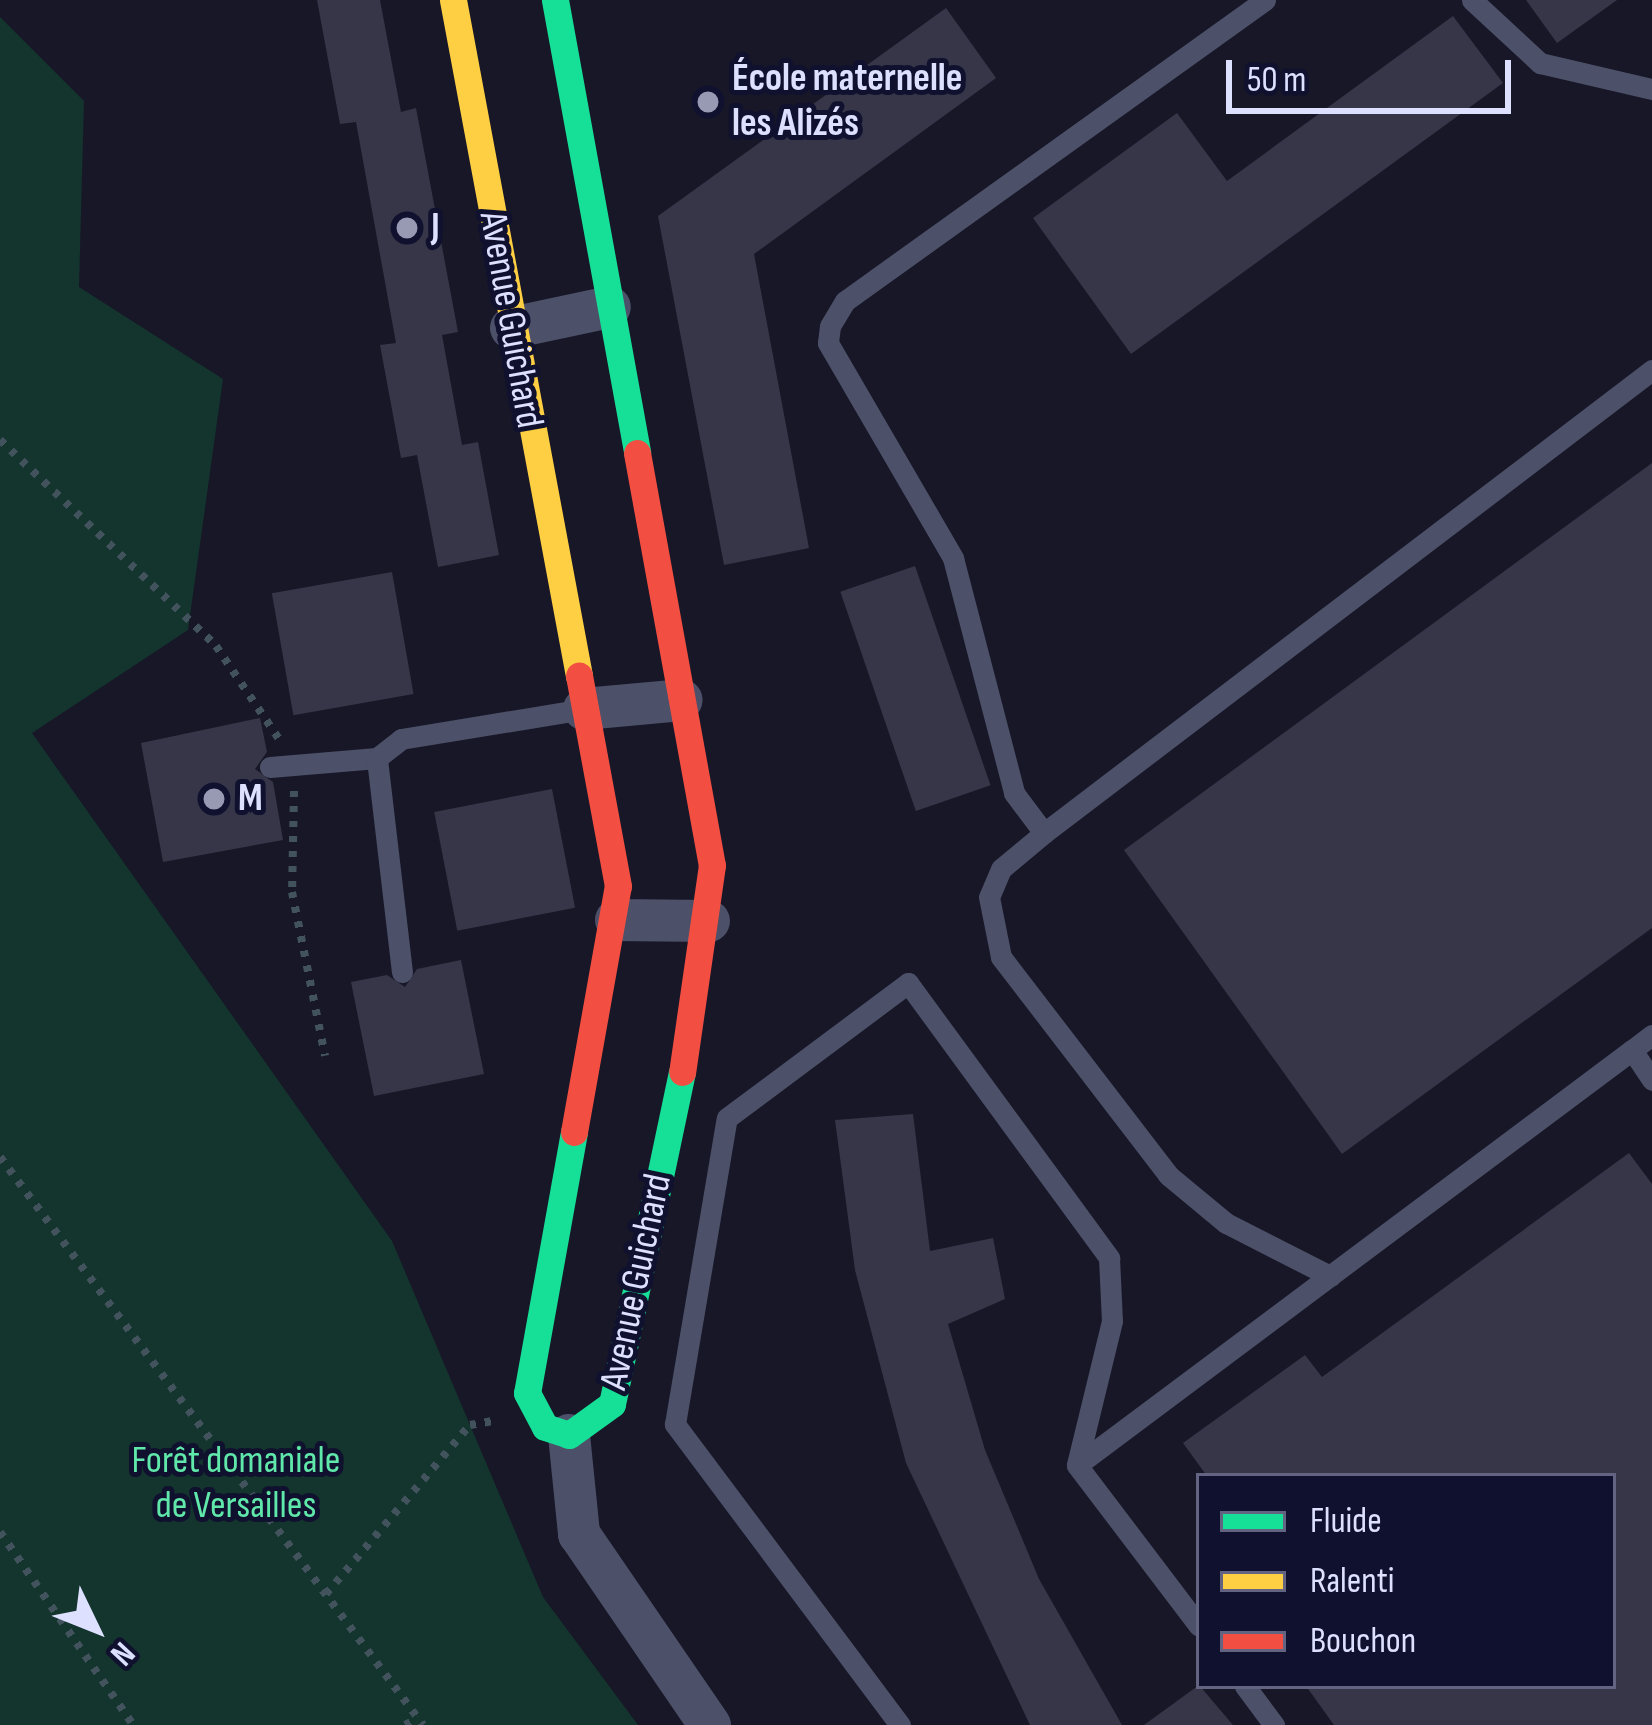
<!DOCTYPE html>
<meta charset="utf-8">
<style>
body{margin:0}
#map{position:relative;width:1652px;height:1725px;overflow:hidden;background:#171727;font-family:"Sofia Sans Condensed",sans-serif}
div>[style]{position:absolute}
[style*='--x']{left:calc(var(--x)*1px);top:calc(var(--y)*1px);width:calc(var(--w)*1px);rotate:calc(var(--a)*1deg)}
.green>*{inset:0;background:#14342e}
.building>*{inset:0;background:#363648;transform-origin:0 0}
.path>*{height:8px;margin-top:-4px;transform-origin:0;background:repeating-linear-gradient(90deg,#42535e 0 6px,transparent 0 15px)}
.lane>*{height:21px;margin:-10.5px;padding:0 10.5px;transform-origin:10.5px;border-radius:10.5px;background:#4c5068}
.street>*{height:42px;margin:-21px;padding:0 21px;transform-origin:21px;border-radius:21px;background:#4c5068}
.fast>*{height:27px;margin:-13.5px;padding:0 13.5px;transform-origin:13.5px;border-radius:13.5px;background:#16e098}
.slow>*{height:27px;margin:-13.5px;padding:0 13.5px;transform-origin:13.5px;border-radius:13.5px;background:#ffcf43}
.jam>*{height:27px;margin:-13.5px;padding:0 13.5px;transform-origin:13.5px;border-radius:13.5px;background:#f24e42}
.dots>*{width:33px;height:33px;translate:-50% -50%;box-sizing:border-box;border:6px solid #10112e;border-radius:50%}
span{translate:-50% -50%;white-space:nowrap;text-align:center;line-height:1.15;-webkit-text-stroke:10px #10112e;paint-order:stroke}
.poi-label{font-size:39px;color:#dde0ff;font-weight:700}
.left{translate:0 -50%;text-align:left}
.street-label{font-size:39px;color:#dde0ff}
.park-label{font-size:39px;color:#60e8aa}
.legend{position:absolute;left:1196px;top:1473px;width:420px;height:216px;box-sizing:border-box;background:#10112e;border:3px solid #626482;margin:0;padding:15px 21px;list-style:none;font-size:36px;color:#dde0ff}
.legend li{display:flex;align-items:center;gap:24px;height:60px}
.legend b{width:60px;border:3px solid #626482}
.north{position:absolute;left:36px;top:1569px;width:120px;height:120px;-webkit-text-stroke:9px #10112e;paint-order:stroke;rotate:133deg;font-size:33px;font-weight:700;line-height:48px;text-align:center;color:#dde0ff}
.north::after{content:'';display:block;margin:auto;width:42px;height:54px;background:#dde0ff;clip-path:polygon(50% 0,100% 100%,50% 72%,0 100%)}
.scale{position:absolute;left:1226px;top:60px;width:285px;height:54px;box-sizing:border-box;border:6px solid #dde0ff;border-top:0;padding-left:15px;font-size:36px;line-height:42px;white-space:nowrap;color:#dde0ff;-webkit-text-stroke:9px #10112e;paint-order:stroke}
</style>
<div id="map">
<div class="green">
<div style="clip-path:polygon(0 17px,84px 101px,79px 287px,223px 379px,188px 630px,32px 733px,392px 1241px,543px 1597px,638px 1725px,0 1725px)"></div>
</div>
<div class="building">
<div style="clip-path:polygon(317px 0,380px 0,401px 112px,416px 108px,458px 332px,442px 335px,462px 445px,478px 442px,499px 555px,438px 567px,417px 455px,401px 458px,380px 345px,396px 343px,356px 122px,340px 124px)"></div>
<div style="clip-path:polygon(1526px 0,1617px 0,1557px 43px)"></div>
<div style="clip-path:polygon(946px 8px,996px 78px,754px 254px,809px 548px,724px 565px,658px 216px)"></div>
<div style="clip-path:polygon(1453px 16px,1503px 83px,1131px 354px,1033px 218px,1177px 113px,1227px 181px)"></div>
<div style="clip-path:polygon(1652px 463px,1652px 928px,1342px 1154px,1124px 850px)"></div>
<div style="left:915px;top:566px;width:232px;height:79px;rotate:71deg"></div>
<div style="left:392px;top:572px;width:124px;height:122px;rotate:80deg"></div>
<div style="clip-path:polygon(260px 718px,267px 752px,255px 769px,273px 782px,283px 840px,163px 862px,141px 743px)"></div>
<div style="left:552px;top:789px;width:121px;height:120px;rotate:79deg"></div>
<div style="clip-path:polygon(461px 960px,484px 1074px,374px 1096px,351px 982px,387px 975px,405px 987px,417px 969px)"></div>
<div style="clip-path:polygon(913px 1114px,930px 1251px,993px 1238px,1005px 1299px,948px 1324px,985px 1450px,1039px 1579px,1122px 1725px,1030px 1725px,906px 1463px,855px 1270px,835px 1120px)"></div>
<div style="clip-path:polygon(1629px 1153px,1652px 1184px,1652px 1725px,1334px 1725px,1306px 1686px,1613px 1686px,1613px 1476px,1207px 1476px,1183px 1443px,1305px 1355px,1322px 1377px)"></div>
<div style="clip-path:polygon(1199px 1685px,1233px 1725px,1144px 1725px)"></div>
</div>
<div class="path">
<div style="--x:0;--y:440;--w:298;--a:43.6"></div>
<div style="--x:216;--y:646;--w:112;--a:55.9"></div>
<div style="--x:294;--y:791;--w:101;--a:91.1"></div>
<div style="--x:292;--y:892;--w:167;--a:78.6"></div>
<div style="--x:0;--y:1157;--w:708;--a:53.32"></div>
<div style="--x:0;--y:1532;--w:234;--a:55.4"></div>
<div style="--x:326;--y:1594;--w:222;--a:-49.6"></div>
<div style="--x:470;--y:1425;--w:23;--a:-10"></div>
<div style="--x:405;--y:1725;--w:15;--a:-28"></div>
</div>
<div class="lane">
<div style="--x:1265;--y:0;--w:517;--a:144.37"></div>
<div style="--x:845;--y:301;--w:29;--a:121"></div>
<div style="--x:830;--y:326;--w:17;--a:97"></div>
<div style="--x:828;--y:343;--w:249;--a:59.8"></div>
<div style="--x:953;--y:558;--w:243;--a:75.4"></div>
<div style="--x:1014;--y:793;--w:50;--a:53.1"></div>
<div style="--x:1044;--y:833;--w:764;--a:-37.29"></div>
<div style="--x:1472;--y:0;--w:93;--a:42.8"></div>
<div style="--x:1540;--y:63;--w:115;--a:13.1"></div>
<div style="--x:270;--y:767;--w:107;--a:-4.8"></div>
<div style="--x:1044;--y:833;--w:56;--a:140.1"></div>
<div style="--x:1001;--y:869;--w:30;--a:113"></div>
<div style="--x:989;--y:897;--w:61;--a:78.7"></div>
<div style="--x:1001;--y:957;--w:275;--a:52.5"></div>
<div style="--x:1168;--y:1175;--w:75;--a:39.6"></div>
<div style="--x:1226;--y:1223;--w:117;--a:27"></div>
<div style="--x:402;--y:972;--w:215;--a:-96.7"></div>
<div style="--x:377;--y:758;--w:31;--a:-38"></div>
<div style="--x:401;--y:739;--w:180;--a:-9.3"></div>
<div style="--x:1652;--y:1035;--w:25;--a:143"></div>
<div style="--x:1632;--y:1050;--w:36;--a:56"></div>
<div style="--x:1199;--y:1626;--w:202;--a:-127.2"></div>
<div style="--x:1077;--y:1465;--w:693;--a:-36.79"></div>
<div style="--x:1245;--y:1686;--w:49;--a:53.4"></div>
<div style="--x:900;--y:1725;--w:376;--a:-126.8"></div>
<div style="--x:675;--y:1424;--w:310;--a:-80.4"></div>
<div style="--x:727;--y:1118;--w:226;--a:-36.7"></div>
<div style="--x:908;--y:983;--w:341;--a:53.8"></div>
<div style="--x:1109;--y:1258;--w:63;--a:87.3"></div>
<div style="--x:1112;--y:1321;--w:148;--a:103.7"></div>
</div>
<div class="street">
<div style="--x:511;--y:328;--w:101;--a:-12"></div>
<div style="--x:584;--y:709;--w:98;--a:-5.2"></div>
<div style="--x:616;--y:920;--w:93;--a:0.6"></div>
<div style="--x:569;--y:1435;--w:100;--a:84.2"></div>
<div style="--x:579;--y:1534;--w:232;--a:55.6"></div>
</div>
<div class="fast">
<div style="--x:555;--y:0;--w:460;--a:79.7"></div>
<div style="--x:574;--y:1132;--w:265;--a:100.2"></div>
<div style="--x:527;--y:1393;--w:38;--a:62"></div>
<div style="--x:545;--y:1427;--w:25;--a:18"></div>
<div style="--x:569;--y:1435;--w:53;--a:-35.8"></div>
<div style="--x:612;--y:1404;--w:339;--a:-78.1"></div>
</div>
<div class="slow">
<div style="--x:453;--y:0;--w:688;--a:79.44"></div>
</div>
<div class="jam">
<div style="--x:637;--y:453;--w:419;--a:79.7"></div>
<div style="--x:712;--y:865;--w:209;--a:98.2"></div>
<div style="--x:574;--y:1132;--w:250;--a:-79.9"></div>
<div style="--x:618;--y:886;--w:214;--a:-100.5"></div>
</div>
<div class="dots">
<div style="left:708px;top:102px;background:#989ab3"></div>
<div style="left:407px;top:228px;background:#989ab3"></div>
<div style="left:214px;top:799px;background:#989ab3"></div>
</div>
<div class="poi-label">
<span class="left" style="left:732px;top:102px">École maternelle<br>les Alizés</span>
<span class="left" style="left:431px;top:228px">J</span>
<span class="left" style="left:238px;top:799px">M</span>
</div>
<div class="street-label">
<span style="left:510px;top:320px;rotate:80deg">Avenue Guichard</span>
<span style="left:637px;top:1282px;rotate:-78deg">Avenue Guichard</span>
</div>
<div class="park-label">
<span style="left:236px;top:1484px">Forêt domaniale<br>de Versailles</span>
</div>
<ul class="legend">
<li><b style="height:15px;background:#16e098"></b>Fluide</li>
<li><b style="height:15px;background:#ffcf43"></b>Ralenti</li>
<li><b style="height:15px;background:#f24e42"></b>Bouchon</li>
</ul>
<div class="north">N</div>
<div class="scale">50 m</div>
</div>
